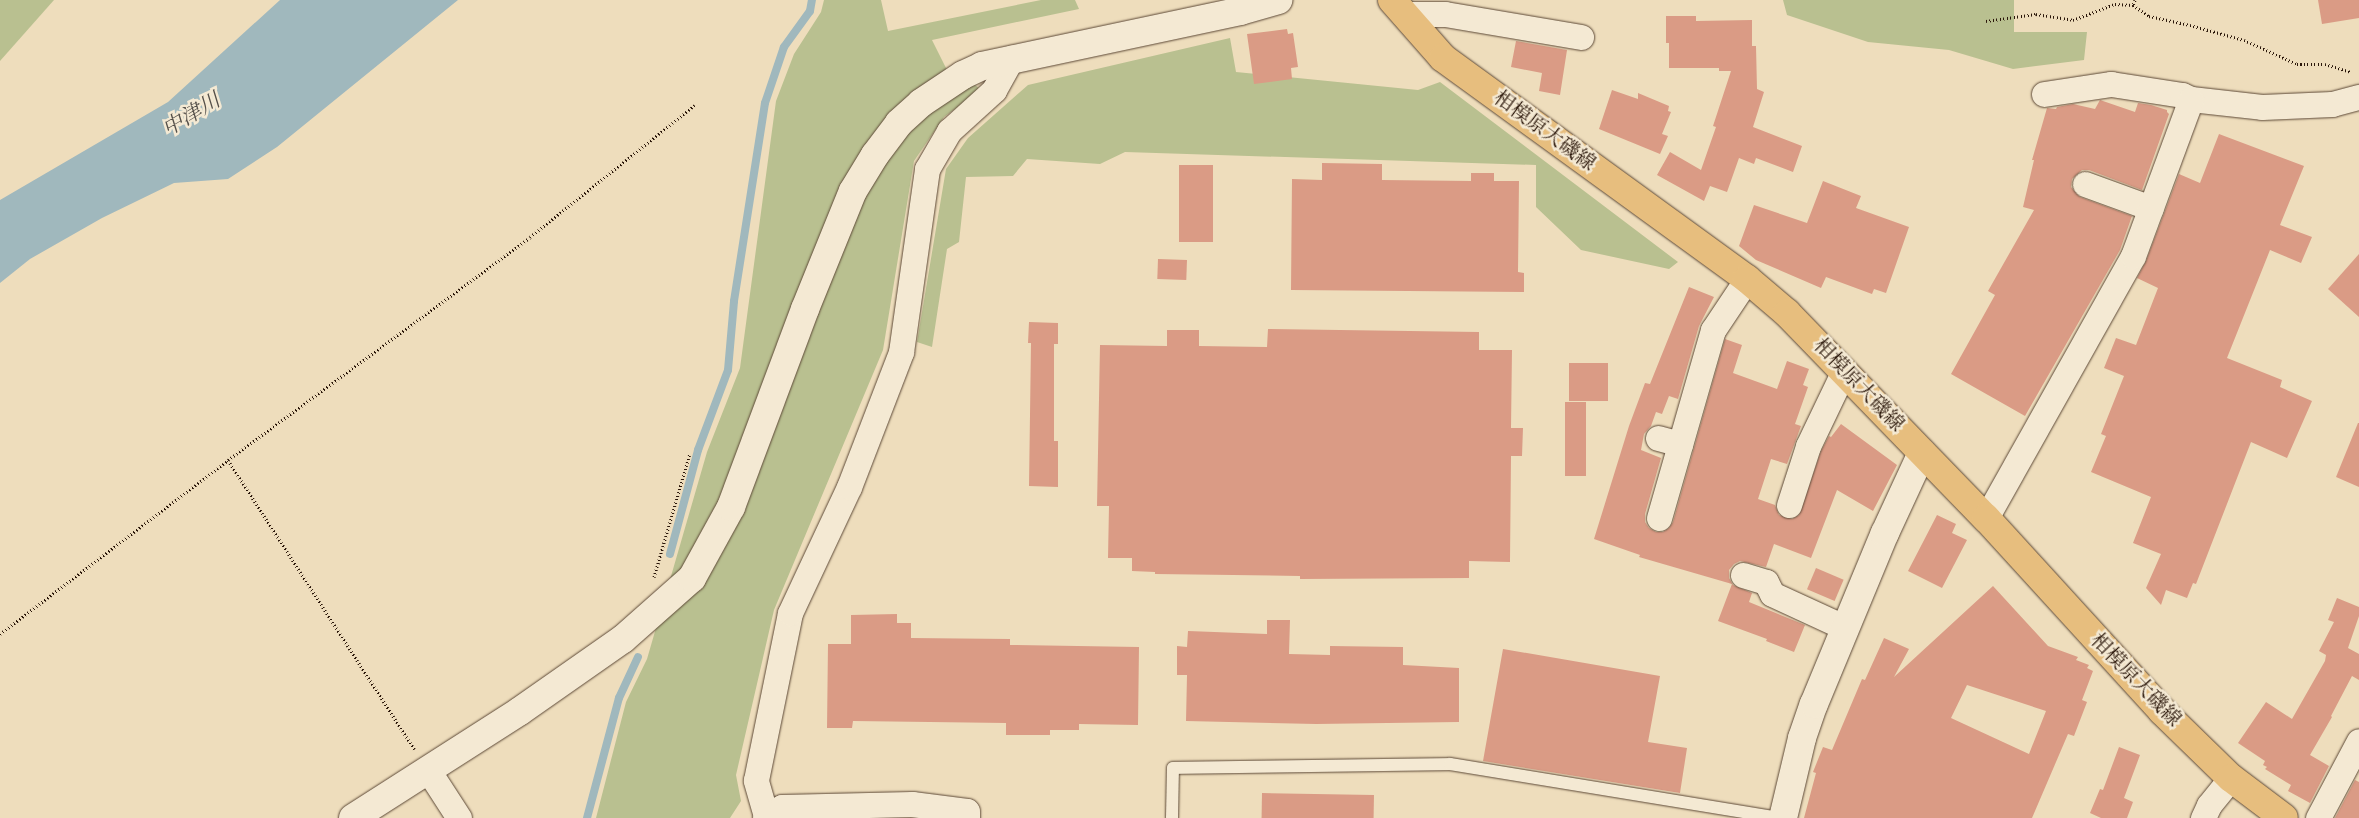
<!DOCTYPE html>
<meta charset="utf-8">
<style>
body{margin:0}
#map{position:relative;width:2359px;height:818px;overflow:hidden;background:#eeddbc;font-family:"Old Standard TT","Noto Serif JP",serif}
div>[style]{position:absolute}
[style*='--x']{left:calc(var(--x)*1px);top:calc(var(--y)*1px);width:calc(var(--w)*1px);rotate:calc(var(--a)*1deg)}
.green>*{inset:0;background:#b9c090}
.water>*{inset:0;background:#a0b8bd}
.stream>*{height:8px;margin:-4px;padding:0 4px;transform-origin:4px;border-radius:4px;background:#a0b8bd}
.building>*{inset:0;background:#da9b85;transform-origin:0 0}
.path>*{height:3px;margin-top:-1.5px;transform-origin:0;background:repeating-linear-gradient(90deg,#2b170a 0 1px,transparent 0 3.5px)}
.roads{filter:drop-shadow(0 0 1px #5c4836) drop-shadow(0 0 1px #5c4836)}
.lane>*{height:12px;margin:-6px;padding:0 6px;transform-origin:6px;border-radius:6px;background:#f4e9d3}
.street>*{height:25px;margin:-12.5px;padding:0 12.5px;transform-origin:12.5px;border-radius:12.5px;background:#f4e9d3}
.secondary>*{height:28px;margin:-14px;padding:0 14px;transform-origin:14px;border-radius:14px;background:#f4e9d3}
.primary>*{height:28px;margin:-14px;padding:0 14px;transform-origin:14px;border-radius:14px;background:#e7be7e}
span{translate:-50% -50%;white-space:nowrap;text-align:center;line-height:1.15;-webkit-text-stroke:5px #f4e9d3;paint-order:stroke}
.street-label{font-size:20px;color:#2b170a}
.water-label{font-size:21px;color:#544f49;font-style:italic}
</style>
<div id="map">
<div class="green">
<div style="clip-path:polygon(0 0,54px 0,0 61px)"></div>
<div style="clip-path:polygon(824px 0,881px 0,888px 31px,1041px 0,1075px 0,1079px 9px,932px 40px,959px 94px,974px 84px,981px 90px,944px 117px,914px 161px,883px 350px,774px 610px,736px 775px,741px 801px,730px 818px,596px 818px,626px 702px,647px 659px,707px 452px,740px 368px,776px 101px,794px 54px,821px 12px)"></div>
<div style="clip-path:polygon(1783px 0,2014px 0,2014px 32px,2087px 32px,2084px 60px,2013px 69px,1949px 50px,1868px 42px,1787px 15px)"></div>
<div style="clip-path:polygon(1230px 38px,1236px 72px,1418px 90px,1440px 82px,1678px 262px,1669px 269px,1581px 250px,1536px 207px,1536px 165px,1125px 152px,1100px 164px,1027px 159px,1013px 176px,966px 177px,959px 242px,947px 249px,932px 347px,917px 342px,946px 169px,968px 138px,1028px 85px)"></div>
</div>
<div class="water">
<div style="clip-path:polygon(280px 0,458px 0,277px 147px,228px 179px,174px 183px,102px 218px,30px 259px,0 283px,0 200px,168px 102px)"></div>
</div>
<div class="stream">
<div style="--x:670;--y:554;--w:108;--a:-74.9"></div>
<div style="--x:698;--y:450;--w:85;--a:-69.4"></div>
<div style="--x:728;--y:370;--w:69;--a:-85"></div>
<div style="--x:734;--y:301;--w:200;--a:-81.1"></div>
<div style="--x:765;--y:103;--w:59;--a:-71.3"></div>
<div style="--x:784;--y:47;--w:44;--a:-54.2"></div>
<div style="--x:810;--y:11;--w:11;--a:-80"></div>
<div style="--x:587;--y:818;--w:124;--a:-75.1"></div>
<div style="--x:619;--y:698;--w:45;--a:-65.1"></div>
</div>
<div class="building">
<div style="clip-path:polygon(2318px 0,2359px 0,2359px 18px,2322px 24px)"></div>
<div style="clip-path:polygon(1666px 16px,1696px 16px,1696px 21px,1752px 20px,1752px 46px,1756px 46px,1757px 89px,1764px 92px,1753px 127px,1802px 146px,1793px 172px,1756px 158px,1754px 164px,1739px 158px,1727px 192px,1710px 186px,1704px 201px,1657px 175px,1670px 152px,1701px 170px,1716px 127px,1713px 126px,1731px 71px,1719px 71px,1719px 68px,1669px 68px,1669px 43px,1666px 43px)"></div>
<div style="clip-path:polygon(1287px 29px,1288px 34px,1293px 33px,1298px 67px,1291px 68px,1292px 79px,1254px 84px,1247px 34px)"></div>
<div style="clip-path:polygon(1516px 41px,1567px 50px,1560px 95px,1539px 91px,1542px 73px,1511px 67px)"></div>
<div style="clip-path:polygon(1612px 90px,1638px 99px,1638px 93px,1669px 106px,1668px 111px,1671px 112px,1662px 134px,1668px 136px,1660px 154px,1599px 129px)"></div>
<div style="clip-path:polygon(2100px 100px,2135px 112px,2138px 103px,2151px 105px,2167px 110px,2167px 112px,2169px 114px,2142px 190px,2089px 170px,2082px 170px,2072px 179px,2071px 187px,2080px 197px,2132px 216px,2120px 250px,2025px 416px,1951px 374px,1995px 295px,1988px 291px,2034px 210px,2023px 207px,2034px 160px,2032px 160px,2047px 108px,2056px 109px,2057px 107px,2073px 104px,2095px 109px)"></div>
<div style="clip-path:polygon(2219px 134px,2304px 166px,2280px 225px,2312px 237px,2301px 263px,2270px 250px,2227px 358px,2282px 380px,2280px 387px,2312px 401px,2287px 458px,2251px 442px,2196px 584px,2193px 583px,2187px 598px,2166px 590px,2161px 605px,2146px 588px,2161px 554px,2133px 543px,2151px 497px,2091px 472px,2106px 436px,2101px 434px,2124px 376px,2104px 368px,2116px 338px,2136px 345px,2158px 288px,2137px 278px,2146px 261px,2179px 174px,2200px 183px)"></div>
<div style="clip-path:polygon(1322px 163px,1382px 164px,1382px 180px,1471px 181px,1471px 173px,1494px 173px,1494px 181px,1519px 181px,1518px 272px,1524px 273px,1524px 292px,1291px 290px,1292px 179px,1322px 180px)"></div>
<div style="left:1179px;top:165px;width:34px;height:77px"></div>
<div style="clip-path:polygon(1823px 181px,1861px 196px,1856px 208px,1909px 227px,1886px 293px,1874px 289px,1872px 294px,1826px 277px,1821px 288px,1756px 260px,1739px 246px,1754px 205px,1807px 223px)"></div>
<div style="clip-path:polygon(2359px 254px,2359px 317px,2328px 289px)"></div>
<div style="left:1158px;top:259px;width:29px;height:20px;rotate:2deg"></div>
<div style="clip-path:polygon(1689px 287px,1714px 297px,1699px 326px,1678px 399px,1669px 396px,1662px 414px,1656px 412px,1651px 426px,1644px 434px,1641px 450px,1661px 458px,1645px 514px,1645px 522px,1649px 528px,1656px 532px,1663px 532px,1669px 528px,1673px 522px,1725px 339px,1742px 345px,1733px 373px,1777px 389px,1787px 361px,1809px 369px,1803px 385px,1808px 387px,1795px 424px,1801px 426px,1787px 464px,1771px 459px,1758px 499px,1775px 505px,1779px 515px,1792px 519px,1799px 515px,1821px 451px,1829px 436px,1831px 437px,1841px 424px,1897px 465px,1873px 511px,1837px 490px,1811px 558px,1774px 544px,1766px 567px,1740px 561px,1734px 564px,1729px 570px,1729px 578px,1733px 585px,1752px 593px,1749px 602px,1805px 625px,1794px 652px,1766px 641px,1767px 639px,1718px 621px,1732px 584px,1639px 557px,1640px 555px,1594px 539px,1629px 426px,1645px 383px,1650px 384px)"></div>
<div style="clip-path:polygon(1029px 322px,1058px 323px,1058px 344px,1054px 344px,1054px 441px,1058px 441px,1058px 487px,1029px 486px,1031px 343px,1028px 343px)"></div>
<div style="clip-path:polygon(1268px 329px,1479px 332px,1479px 350px,1512px 350px,1511px 428px,1523px 428px,1522px 456px,1511px 456px,1510px 562px,1469px 561px,1469px 578px,1300px 579px,1300px 576px,1155px 574px,1155px 572px,1132px 571px,1132px 558px,1108px 558px,1109px 506px,1097px 506px,1100px 345px,1167px 346px,1167px 330px,1199px 330px,1199px 346px,1267px 347px)"></div>
<div style="left:1569px;top:363px;width:39px;height:38px"></div>
<div style="left:1565px;top:402px;width:21px;height:74px"></div>
<div style="clip-path:polygon(2358px 423px,2359px 423px,2359px 487px,2336px 477px)"></div>
<div style="clip-path:polygon(1937px 515px,1956px 524px,1952px 533px,1967px 540px,1942px 588px,1908px 571px)"></div>
<div style="left:1816px;top:568px;width:30px;height:23px;rotate:23deg"></div>
<div style="clip-path:polygon(evenodd,1993px 586px,2048px 646px,2078px 657px,2076px 660px,2089px 665px,2087px 668px,2093px 671px,2082px 700px,2087px 702px,2074px 736px,2068px 734px,2032px 818px,1804px 818px,1816px 773px,1813px 772px,1823px 747px,1832px 750px,1862px 679px,1865px 680px,1884px 638px,1909px 649px,1894px 677px,1993px 586px,1967px 685px,2046px 711px,2029px 754px,1951px 718px,1967px 685px)"></div>
<div style="clip-path:polygon(2337px 598px,2359px 607px,2359px 616px,2348px 648px,2359px 654px,2359px 680px,2352px 676px,2331px 716px,2332px 717px,2310px 755px,2329px 766px,2310px 803px,2288px 791px,2291px 785px,2265px 769px,2267px 767px,2263px 765px,2265px 761px,2238px 743px,2266px 702px,2292px 719px,2325px 661px,2326px 655px,2319px 651px,2334px 622px,2328px 620px)"></div>
<div style="clip-path:polygon(897px 614px,897px 623px,911px 623px,911px 638px,1010px 639px,1010px 645px,1139px 647px,1138px 725px,1079px 724px,1079px 730px,1050px 730px,1050px 735px,1006px 735px,1006px 723px,853px 721px,852px 728px,827px 728px,828px 644px,851px 644px,851px 615px)"></div>
<div style="clip-path:polygon(1267px 620px,1290px 620px,1289px 654px,1330px 655px,1330px 646px,1403px 647px,1403px 665px,1459px 668px,1459px 722px,1316px 724px,1186px 721px,1187px 675px,1177px 675px,1177px 646px,1187px 647px,1188px 631px,1267px 634px)"></div>
<div style="clip-path:polygon(1503px 649px,1660px 676px,1648px 742px,1687px 748px,1680px 793px,1483px 761px)"></div>
<div style="clip-path:polygon(2119px 747px,2140px 755px,2124px 798px,2133px 802px,2127px 818px,2101px 818px,2090px 813px,2100px 789px,2103px 790px)"></div>
<div style="clip-path:polygon(2355px 780px,2359px 782px,2359px 818px,2335px 818px)"></div>
<div style="left:1262px;top:793px;width:112px;height:25px;rotate:1deg"></div>
</div>
<div class="path">
<div style="--x:2135;--y:0;--w:5;--a:112"></div>
<div style="--x:2133;--y:5;--w:19;--a:35"></div>
<div style="--x:2149;--y:16;--w:42;--a:12.4"></div>
<div style="--x:2190;--y:25;--w:56;--a:15.5"></div>
<div style="--x:2244;--y:40;--w:58;--a:24.4"></div>
<div style="--x:2297;--y:64;--w:28;--a:0"></div>
<div style="--x:2325;--y:64;--w:27;--a:17"></div>
<div style="--x:1986;--y:21;--w:50;--a:-8"></div>
<div style="--x:2036;--y:14;--w:37;--a:9"></div>
<div style="--x:2073;--y:20;--w:45;--a:-20.9"></div>
<div style="--x:2115;--y:4;--w:18;--a:3"></div>
<div style="--x:228;--y:460;--w:344;--a:57.2"></div>
<div style="--x:654;--y:577;--w:129;--a:-73.8"></div>
<div style="--x:0;--y:634;--w:287;--a:-37.3"></div>
<div style="--x:228;--y:460;--w:375;--a:-36.4"></div>
<div style="--x:530;--y:237;--w:211;--a:-38.7"></div>
</div>
<div class="roads">
<div class="lane">
<div style="--x:1172;--y:818;--w:50;--a:-88.9"></div>
<div style="--x:1173;--y:768;--w:277;--a:-0.8"></div>
<div style="--x:1450;--y:764;--w:335;--a:9.3"></div>
</div>
<div class="street">
<div style="--x:1403;--y:14;--w:42;--a:0"></div>
<div style="--x:1445;--y:14;--w:138;--a:9.6"></div>
<div style="--x:2044;--y:94;--w:68;--a:-8.5"></div>
<div style="--x:2111;--y:84;--w:72;--a:8.8"></div>
<div style="--x:2182;--y:95;--w:10;--a:24"></div>
<div style="--x:2191;--y:99;--w:71;--a:6.4"></div>
<div style="--x:2262;--y:107;--w:70;--a:-2.5"></div>
<div style="--x:2332;--y:104;--w:28;--a:-15"></div>
<div style="--x:2085;--y:184;--w:70;--a:20"></div>
<div style="--x:1658;--y:438;--w:23;--a:15"></div>
<div style="--x:1789;--y:505;--w:62;--a:-72.1"></div>
<div style="--x:1808;--y:446;--w:83;--a:-64.4"></div>
<div style="--x:1659;--y:518;--w:196;--a:-74"></div>
<div style="--x:1713;--y:330;--w:61;--a:-56.3"></div>
<div style="--x:1986;--y:518;--w:300;--a:-60.7"></div>
<div style="--x:2133;--y:256;--w:167;--a:-69.7"></div>
<div style="--x:1743;--y:575;--w:24;--a:17"></div>
<div style="--x:1766;--y:582;--w:13;--a:63"></div>
<div style="--x:1772;--y:594;--w:81;--a:24.7"></div>
<div style="--x:428;--y:770;--w:57;--a:57.1"></div>
<div style="--x:766;--y:816;--w:37;--a:-106"></div>
<div style="--x:756;--y:780;--w:170;--a:-78.5"></div>
<div style="--x:790;--y:613;--w:139;--a:-64.9"></div>
<div style="--x:849;--y:487;--w:145;--a:-68.9"></div>
<div style="--x:901;--y:352;--w:185;--a:-81.9"></div>
<div style="--x:927;--y:169;--w:44;--a:-59.9"></div>
<div style="--x:949;--y:131;--w:61;--a:-42.3"></div>
<div style="--x:994;--y:90;--w:37;--a:-61"></div>
<div style="--x:765;--y:818;--w:20;--a:-33"></div>
<div style="--x:782;--y:807;--w:130;--a:-1.3"></div>
<div style="--x:912;--y:804;--w:55;--a:7.3"></div>
<div style="--x:967;--y:811;--w:7;--a:90"></div>
<div style="--x:2203;--y:818;--w:14;--a:-65"></div>
<div style="--x:2209;--y:805;--w:35;--a:-51"></div>
<div style="--x:2318;--y:818;--w:87;--a:-62"></div>
</div>
<div class="secondary">
<div style="--x:353;--y:818;--w:198;--a:-32.6"></div>
<div style="--x:520;--y:711;--w:126;--a:-35"></div>
<div style="--x:623;--y:639;--w:92;--a:-41.5"></div>
<div style="--x:692;--y:578;--w:81;--a:-61.2"></div>
<div style="--x:731;--y:507;--w:211;--a:-69.5"></div>
<div style="--x:805;--y:309;--w:127;--a:-67.9"></div>
<div style="--x:853;--y:191;--w:42;--a:-58.6"></div>
<div style="--x:875;--y:155;--w:40;--a:-53"></div>
<div style="--x:899;--y:123;--w:30;--a:-42"></div>
<div style="--x:921;--y:103;--w:50;--a:-33.7"></div>
<div style="--x:963;--y:75;--w:21;--a:-25"></div>
<div style="--x:982;--y:66;--w:264;--a:-12"></div>
<div style="--x:1240;--y:11;--w:40;--a:-16"></div>
<div style="--x:1783;--y:818;--w:82;--a:-76.6"></div>
<div style="--x:1802;--y:738;--w:36;--a:-71"></div>
<div style="--x:1814;--y:704;--w:185;--a:-67.5"></div>
<div style="--x:1885;--y:533;--w:88;--a:-65.2"></div>
</div>
<div class="primary">
<div style="--x:1392;--y:0;--w:77;--a:48.7"></div>
<div style="--x:1443;--y:58;--w:376;--a:36"></div>
<div style="--x:1747;--y:279;--w:52;--a:40.4"></div>
<div style="--x:1787;--y:313;--w:286;--a:45.9"></div>
<div style="--x:1986;--y:518;--w:261;--a:47.6"></div>
<div style="--x:2162;--y:711;--w:96;--a:44.2"></div>
<div style="--x:2231;--y:778;--w:66;--a:37"></div>
</div>
</div>
<div class="street-label">
<span style="left:1544px;top:132px;rotate:36deg">相模原大磯線</span>
<span style="left:1858px;top:386px;rotate:46deg">相模原大磯線</span>
<span style="left:2135px;top:681px;rotate:46deg">相模原大磯線</span>
</div>
<div class="water-label">
<span style="left:192px;top:116px;rotate:-31deg">中津川</span>
</div>
</div>
